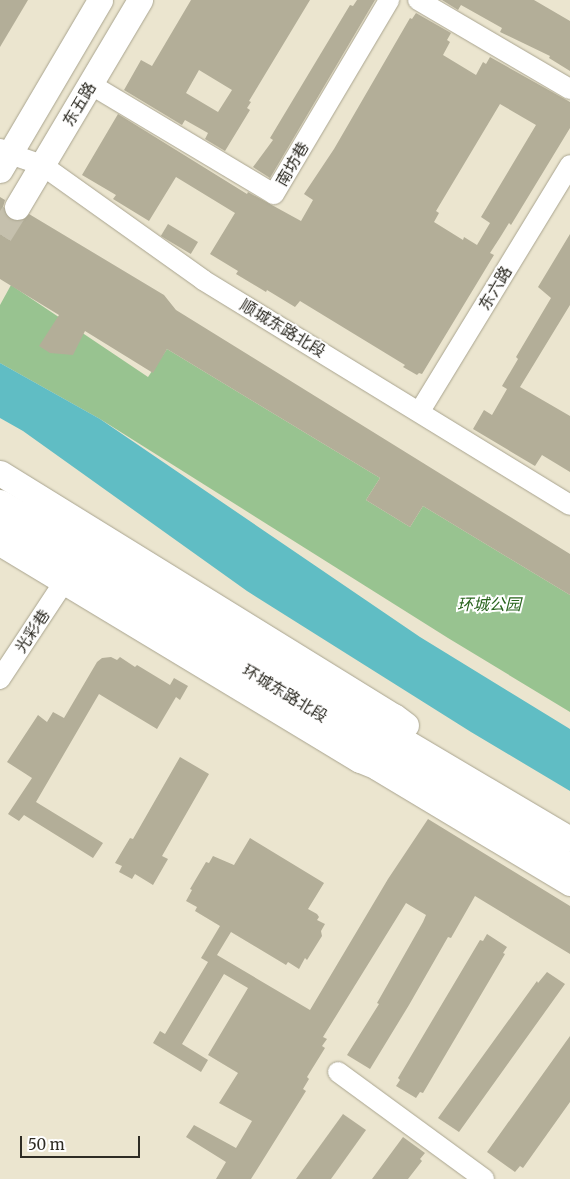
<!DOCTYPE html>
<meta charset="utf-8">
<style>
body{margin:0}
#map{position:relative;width:570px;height:1179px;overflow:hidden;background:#ebe5cf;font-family:Merriweather,"Noto Sans SC",serif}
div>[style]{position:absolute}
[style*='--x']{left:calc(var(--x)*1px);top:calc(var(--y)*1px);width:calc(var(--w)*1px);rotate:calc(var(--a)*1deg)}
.green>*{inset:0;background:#98c390}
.water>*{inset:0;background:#60bdc4}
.building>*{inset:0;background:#b3ae98;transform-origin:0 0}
.major-tunnel>*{height:25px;margin-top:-12.5px;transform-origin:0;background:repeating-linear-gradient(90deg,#c5c0ad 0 25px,transparent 0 37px)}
.roads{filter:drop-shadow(0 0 1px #a9a48f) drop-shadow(0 0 1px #a9a48f)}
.minor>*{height:20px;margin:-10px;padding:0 10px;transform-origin:10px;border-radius:10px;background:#fff}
.major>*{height:25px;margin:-12.5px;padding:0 12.5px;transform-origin:12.5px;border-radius:12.5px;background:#fff}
span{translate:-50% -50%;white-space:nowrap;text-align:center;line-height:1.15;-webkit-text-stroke:4px #fff;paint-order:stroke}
.street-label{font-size:16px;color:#2e2c24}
.park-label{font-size:16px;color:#29641e;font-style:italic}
.scale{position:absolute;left:20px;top:1136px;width:120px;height:22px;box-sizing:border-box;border:2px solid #2e2c24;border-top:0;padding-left:6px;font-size:15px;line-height:18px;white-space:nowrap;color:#2e2c24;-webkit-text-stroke:4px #fff;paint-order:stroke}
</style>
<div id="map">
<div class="green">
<div style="clip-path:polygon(11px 285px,148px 377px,167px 349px,380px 478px,366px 500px,410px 527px,423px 506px,570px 595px,570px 712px,448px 638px,100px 419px,0 363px,0 305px)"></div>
</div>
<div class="water">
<div style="clip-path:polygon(0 363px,100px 419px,420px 637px,570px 729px,570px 791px,471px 732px,247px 591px,23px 431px,0 418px)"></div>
</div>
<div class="building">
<div style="clip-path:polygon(0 0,28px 0,0 47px)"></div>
<div style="clip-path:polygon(evenodd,191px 0,310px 0,249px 101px,251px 102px,247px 108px,250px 110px,225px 151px,205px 139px,208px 133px,185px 120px,182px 125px,124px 90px,141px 60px,152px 66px,191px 0,199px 70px,232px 90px,218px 112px,186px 93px,199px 70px)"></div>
<div style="clip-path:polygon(357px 0,375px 0,270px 178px,253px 167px,273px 140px,270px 138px,350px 5px,353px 6px)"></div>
<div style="clip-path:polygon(442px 0,534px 0,570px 21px,570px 71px,549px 58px,550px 56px,500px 32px,502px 28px,461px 5px,458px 10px)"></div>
<div style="clip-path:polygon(evenodd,416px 13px,451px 33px,447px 40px,450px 42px,443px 55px,476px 75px,483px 62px,486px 64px,490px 57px,570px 102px,570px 128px,511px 225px,509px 223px,501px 236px,490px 253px,494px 255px,422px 374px,419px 373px,417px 375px,403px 367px,405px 365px,300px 301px,295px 307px,267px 290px,266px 292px,236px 274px,238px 271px,210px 254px,235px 213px,176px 177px,149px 221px,113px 199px,116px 195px,82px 175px,118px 114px,247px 194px,248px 192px,301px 221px,313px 200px,304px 194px,334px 149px,410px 18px,412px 19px,416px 13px,500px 104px,536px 125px,481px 217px,490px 223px,477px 245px,464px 237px,463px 240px,434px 222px,439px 213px,436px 211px,500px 104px)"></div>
<div style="clip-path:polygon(0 197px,5px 200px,3px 207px,9px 219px,17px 221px,24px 219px,29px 214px,164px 295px,176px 310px,570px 554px,570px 595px,423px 506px,410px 527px,366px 500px,380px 478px,167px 349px,153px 373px,85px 331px,73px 355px,50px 353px,39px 346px,59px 315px,0 279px)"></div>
<div style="left:168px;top:224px;width:35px;height:14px;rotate:31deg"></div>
<div style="clip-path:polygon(570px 234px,570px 305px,520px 387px,570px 416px,570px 472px,542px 455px,535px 466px,473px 429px,484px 410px,492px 415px,507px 389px,502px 386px,518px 359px,516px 357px,551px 298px,538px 287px)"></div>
<div style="clip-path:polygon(111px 657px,117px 660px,120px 657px,135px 667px,137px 665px,170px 685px,174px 678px,188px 686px,180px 700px,176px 697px,157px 729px,99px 694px,36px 802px,103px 843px,93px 858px,24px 815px,19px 821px,8px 814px,32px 778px,7px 762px,38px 715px,47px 722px,53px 712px,64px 718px,97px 662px,102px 658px)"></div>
<div style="clip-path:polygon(180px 757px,209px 774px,162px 856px,168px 859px,153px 885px,135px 874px,132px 879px,119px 872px,122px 866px,115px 863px,130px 838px,133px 839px)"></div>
<div style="clip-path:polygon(428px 819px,570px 906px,570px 954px,475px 896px,451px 938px,448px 937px,409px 1005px,370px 1069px,347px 1055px,379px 1004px,377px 1003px,423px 922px,426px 915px,406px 903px,323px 1037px,327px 1039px,322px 1046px,325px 1048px,307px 1077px,309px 1079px,303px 1089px,306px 1091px,251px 1179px,216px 1179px,226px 1162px,186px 1137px,194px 1125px,236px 1148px,252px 1121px,219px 1103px,238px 1073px,208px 1055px,248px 988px,224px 974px,182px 1044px,208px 1060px,201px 1072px,153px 1043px,160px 1031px,165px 1034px,208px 962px,201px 958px,220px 926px,195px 911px,197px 907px,186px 901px,192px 890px,190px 889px,206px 862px,209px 863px,213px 856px,234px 865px,250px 838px,324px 883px,308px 909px,317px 914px,319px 917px,317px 920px,325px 924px,321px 931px,322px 936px,307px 960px,305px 958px,299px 969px,288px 962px,286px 965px,231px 932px,217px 955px,310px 1010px,388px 879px)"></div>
<div style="clip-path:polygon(487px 934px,507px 947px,503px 953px,505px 954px,423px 1093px,420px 1092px,416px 1098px,396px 1086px,400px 1080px,398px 1078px,480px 940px,483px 941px)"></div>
<div style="clip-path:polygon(547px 972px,565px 984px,459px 1132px,438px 1118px,537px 981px,538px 983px)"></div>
<div style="clip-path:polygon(570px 1036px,570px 1102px,523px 1168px,520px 1166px,515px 1172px,487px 1152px)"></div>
<div style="clip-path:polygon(343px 1114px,366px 1130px,331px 1179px,296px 1179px)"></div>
<div style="clip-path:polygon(403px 1137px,425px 1153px,420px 1159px,422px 1161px,408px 1179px,372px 1179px)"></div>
</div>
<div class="major-tunnel">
<div style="--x:0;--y:234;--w:32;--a:-58"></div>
</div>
<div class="roads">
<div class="minor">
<div style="--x:418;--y:0;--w:176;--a:30.4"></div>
<div style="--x:90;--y:84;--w:214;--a:30.9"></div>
<div style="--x:274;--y:194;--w:226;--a:-59.3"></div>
<div style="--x:0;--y:149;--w:11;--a:27"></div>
<div style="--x:10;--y:154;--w:34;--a:19"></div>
<div style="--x:42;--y:165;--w:198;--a:35.5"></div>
<div style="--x:203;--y:280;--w:430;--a:31.5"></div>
<div style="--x:420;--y:411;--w:288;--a:-58.6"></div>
<div style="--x:0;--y:679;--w:116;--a:-56.6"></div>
<div style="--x:376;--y:770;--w:226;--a:30.9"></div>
<div style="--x:338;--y:1072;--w:181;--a:36.2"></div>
</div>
<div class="major">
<div style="--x:0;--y:170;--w:197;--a:-59.5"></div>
<div style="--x:17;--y:207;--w:241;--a:-59.3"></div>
<div style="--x:0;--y:473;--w:463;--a:31.7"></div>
<div style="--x:394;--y:716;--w:15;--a:37"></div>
<div style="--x:0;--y:502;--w:662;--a:30.59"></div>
<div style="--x:0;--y:522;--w:666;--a:31.11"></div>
<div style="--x:0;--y:543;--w:420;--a:31.1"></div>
<div style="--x:360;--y:760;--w:35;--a:22"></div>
</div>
</div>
<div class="street-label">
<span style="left:79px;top:104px;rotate:-59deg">东五路</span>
<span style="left:292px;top:164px;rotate:-60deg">南坊巷</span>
<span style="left:495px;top:288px;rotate:-59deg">东六路</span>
<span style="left:283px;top:328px;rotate:31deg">顺城东路北段</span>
<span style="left:32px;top:631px;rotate:-56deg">光彩巷</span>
<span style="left:285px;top:693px;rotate:31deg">环城东路北段</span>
</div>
<div class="park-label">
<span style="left:489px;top:604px">环城公园</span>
</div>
<div class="scale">50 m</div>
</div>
